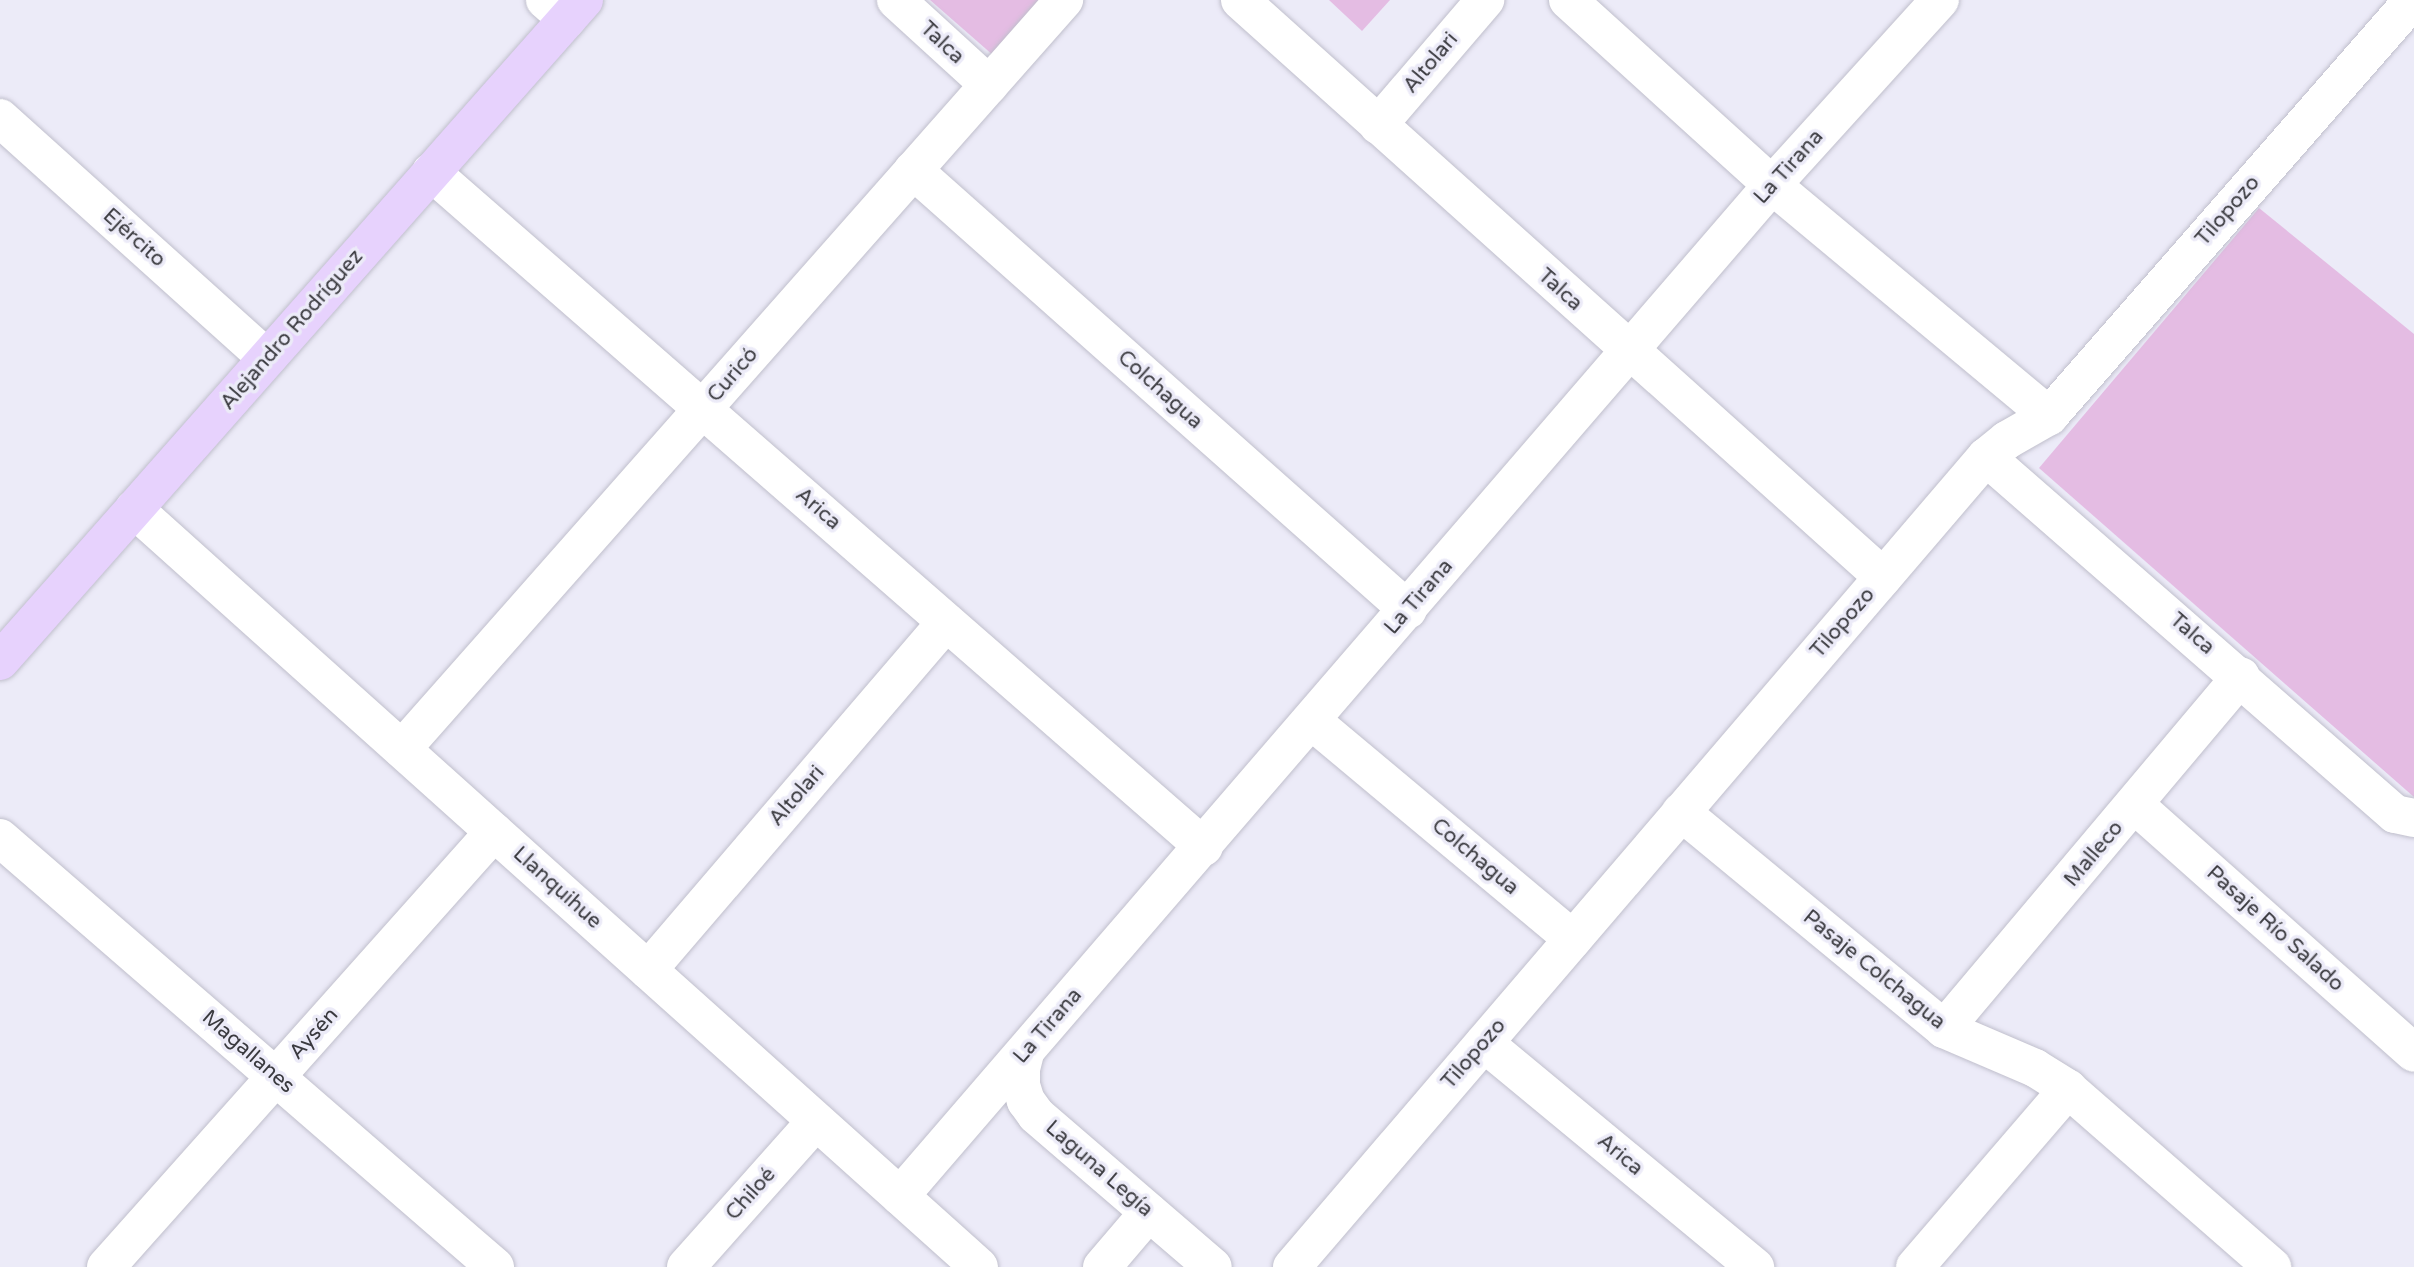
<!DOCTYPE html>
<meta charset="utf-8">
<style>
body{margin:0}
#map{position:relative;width:2414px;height:1267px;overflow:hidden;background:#ecebf8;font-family:"Varela Round",sans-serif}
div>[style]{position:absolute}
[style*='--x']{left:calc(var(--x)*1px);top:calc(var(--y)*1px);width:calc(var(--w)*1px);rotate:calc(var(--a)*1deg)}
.green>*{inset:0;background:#e4bce3}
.roads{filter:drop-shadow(0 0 2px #c0bfcc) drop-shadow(0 0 2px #c0bfcc)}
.minor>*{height:38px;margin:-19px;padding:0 19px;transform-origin:19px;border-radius:19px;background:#fff}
.major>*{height:38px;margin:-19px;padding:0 19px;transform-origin:19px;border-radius:19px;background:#e7d2fd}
span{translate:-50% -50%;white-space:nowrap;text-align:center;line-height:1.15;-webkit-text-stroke:7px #ecebf8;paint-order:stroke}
.street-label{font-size:21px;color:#3a3a3f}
</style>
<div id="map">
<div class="green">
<div style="clip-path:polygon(930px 0,1043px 0,994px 56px)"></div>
<div style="clip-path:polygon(1329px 0,1390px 0,1362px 31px)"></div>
<div style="clip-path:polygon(2259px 208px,2414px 334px,2414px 797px,2039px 468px)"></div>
</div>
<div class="roads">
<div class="minor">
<div style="--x:545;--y:0;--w:29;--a:41"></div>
<div style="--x:896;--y:0;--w:126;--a:42.4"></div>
<div style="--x:1240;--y:0;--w:864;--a:41.9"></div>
<div style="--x:1568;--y:0;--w:275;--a:42.2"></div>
<div style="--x:1772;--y:185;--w:361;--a:39.8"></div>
<div style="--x:0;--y:118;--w:359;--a:42"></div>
<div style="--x:1378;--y:125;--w:165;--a:-49.4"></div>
<div style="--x:913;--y:170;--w:662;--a:41.63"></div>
<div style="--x:431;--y:172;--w:1026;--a:41.13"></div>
<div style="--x:1986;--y:457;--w:543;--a:41.12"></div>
<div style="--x:2395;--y:814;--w:19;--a:12"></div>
<div style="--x:134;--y:509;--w:1135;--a:41.89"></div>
<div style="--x:1312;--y:721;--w:340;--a:39.9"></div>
<div style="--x:402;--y:749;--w:1000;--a:-48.53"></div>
<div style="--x:2135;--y:805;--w:373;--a:41.6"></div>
<div style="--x:1681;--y:812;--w:341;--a:39.5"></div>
<div style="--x:1944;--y:1029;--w:99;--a:23.2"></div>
<div style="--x:2035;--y:1068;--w:39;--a:32"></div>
<div style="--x:2068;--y:1089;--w:271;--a:41.1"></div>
<div style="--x:0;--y:838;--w:655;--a:40.91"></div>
<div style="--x:648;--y:970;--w:458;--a:-49.4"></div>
<div style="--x:1944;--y:1029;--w:461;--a:-49.9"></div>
<div style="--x:1484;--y:1043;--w:352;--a:39.6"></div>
<div style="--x:1025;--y:1053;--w:16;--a:104"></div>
<div style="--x:1021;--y:1069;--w:16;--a:90"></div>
<div style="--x:1021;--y:1085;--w:17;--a:73"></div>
<div style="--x:1026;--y:1101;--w:17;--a:54"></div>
<div style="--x:1036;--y:1115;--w:233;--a:40.7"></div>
<div style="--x:900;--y:1196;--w:1335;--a:-49.22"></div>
<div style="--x:1772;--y:185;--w:250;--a:-47.8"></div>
<div style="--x:106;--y:1267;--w:583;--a:-48.27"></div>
<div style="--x:686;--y:1267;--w:195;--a:-48.3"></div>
<div style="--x:1102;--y:1267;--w:72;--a:-49.5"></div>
<div style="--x:1292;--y:1267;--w:1067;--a:-49.41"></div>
<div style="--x:1986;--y:457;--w:27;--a:-39"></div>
<div style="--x:2007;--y:440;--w:48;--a:-29.7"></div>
<div style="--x:2049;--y:416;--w:553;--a:-48.81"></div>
<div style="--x:1915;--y:1267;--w:235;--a:-49.3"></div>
</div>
<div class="major">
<div style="--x:0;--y:661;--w:882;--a:-48.54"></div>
</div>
</div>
<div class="street-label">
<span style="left:942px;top:43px;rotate:43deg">Talca</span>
<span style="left:1431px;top:63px;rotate:-50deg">Altolari</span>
<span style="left:1789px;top:167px;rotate:-48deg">La Tirana</span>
<span style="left:2228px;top:211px;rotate:-49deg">Tilopozo</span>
<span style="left:134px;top:238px;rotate:42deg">Ejército</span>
<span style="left:1560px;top:290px;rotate:42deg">Talca</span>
<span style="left:292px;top:330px;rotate:-49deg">Alejandro Rodríguez</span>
<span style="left:733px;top:375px;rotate:-49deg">Curicó</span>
<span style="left:1160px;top:390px;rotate:42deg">Colchagua</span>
<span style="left:818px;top:509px;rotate:41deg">Arica</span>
<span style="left:1419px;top:597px;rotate:-49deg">La Tirana</span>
<span style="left:1843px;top:623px;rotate:-49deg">Tilopozo</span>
<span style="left:2192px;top:634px;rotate:41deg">Talca</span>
<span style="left:797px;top:796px;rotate:-49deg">Altolari</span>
<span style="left:2094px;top:854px;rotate:-50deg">Malleco</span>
<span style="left:1475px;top:857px;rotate:40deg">Colchagua</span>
<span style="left:557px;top:888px;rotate:42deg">Llanquihue</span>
<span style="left:2275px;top:929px;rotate:42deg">Pasaje Río Salado</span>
<span style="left:1874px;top:970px;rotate:39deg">Pasaje Colchagua</span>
<span style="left:1048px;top:1026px;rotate:-49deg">La Tirana</span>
<span style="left:314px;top:1034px;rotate:-48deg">Aysén</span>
<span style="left:248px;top:1052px;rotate:41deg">Magallanes</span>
<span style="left:1474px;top:1054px;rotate:-49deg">Tilopozo</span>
<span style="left:1620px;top:1155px;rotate:40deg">Arica</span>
<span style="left:1099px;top:1169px;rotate:41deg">Laguna Legía</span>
<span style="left:751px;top:1194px;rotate:-48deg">Chiloé</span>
</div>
</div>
